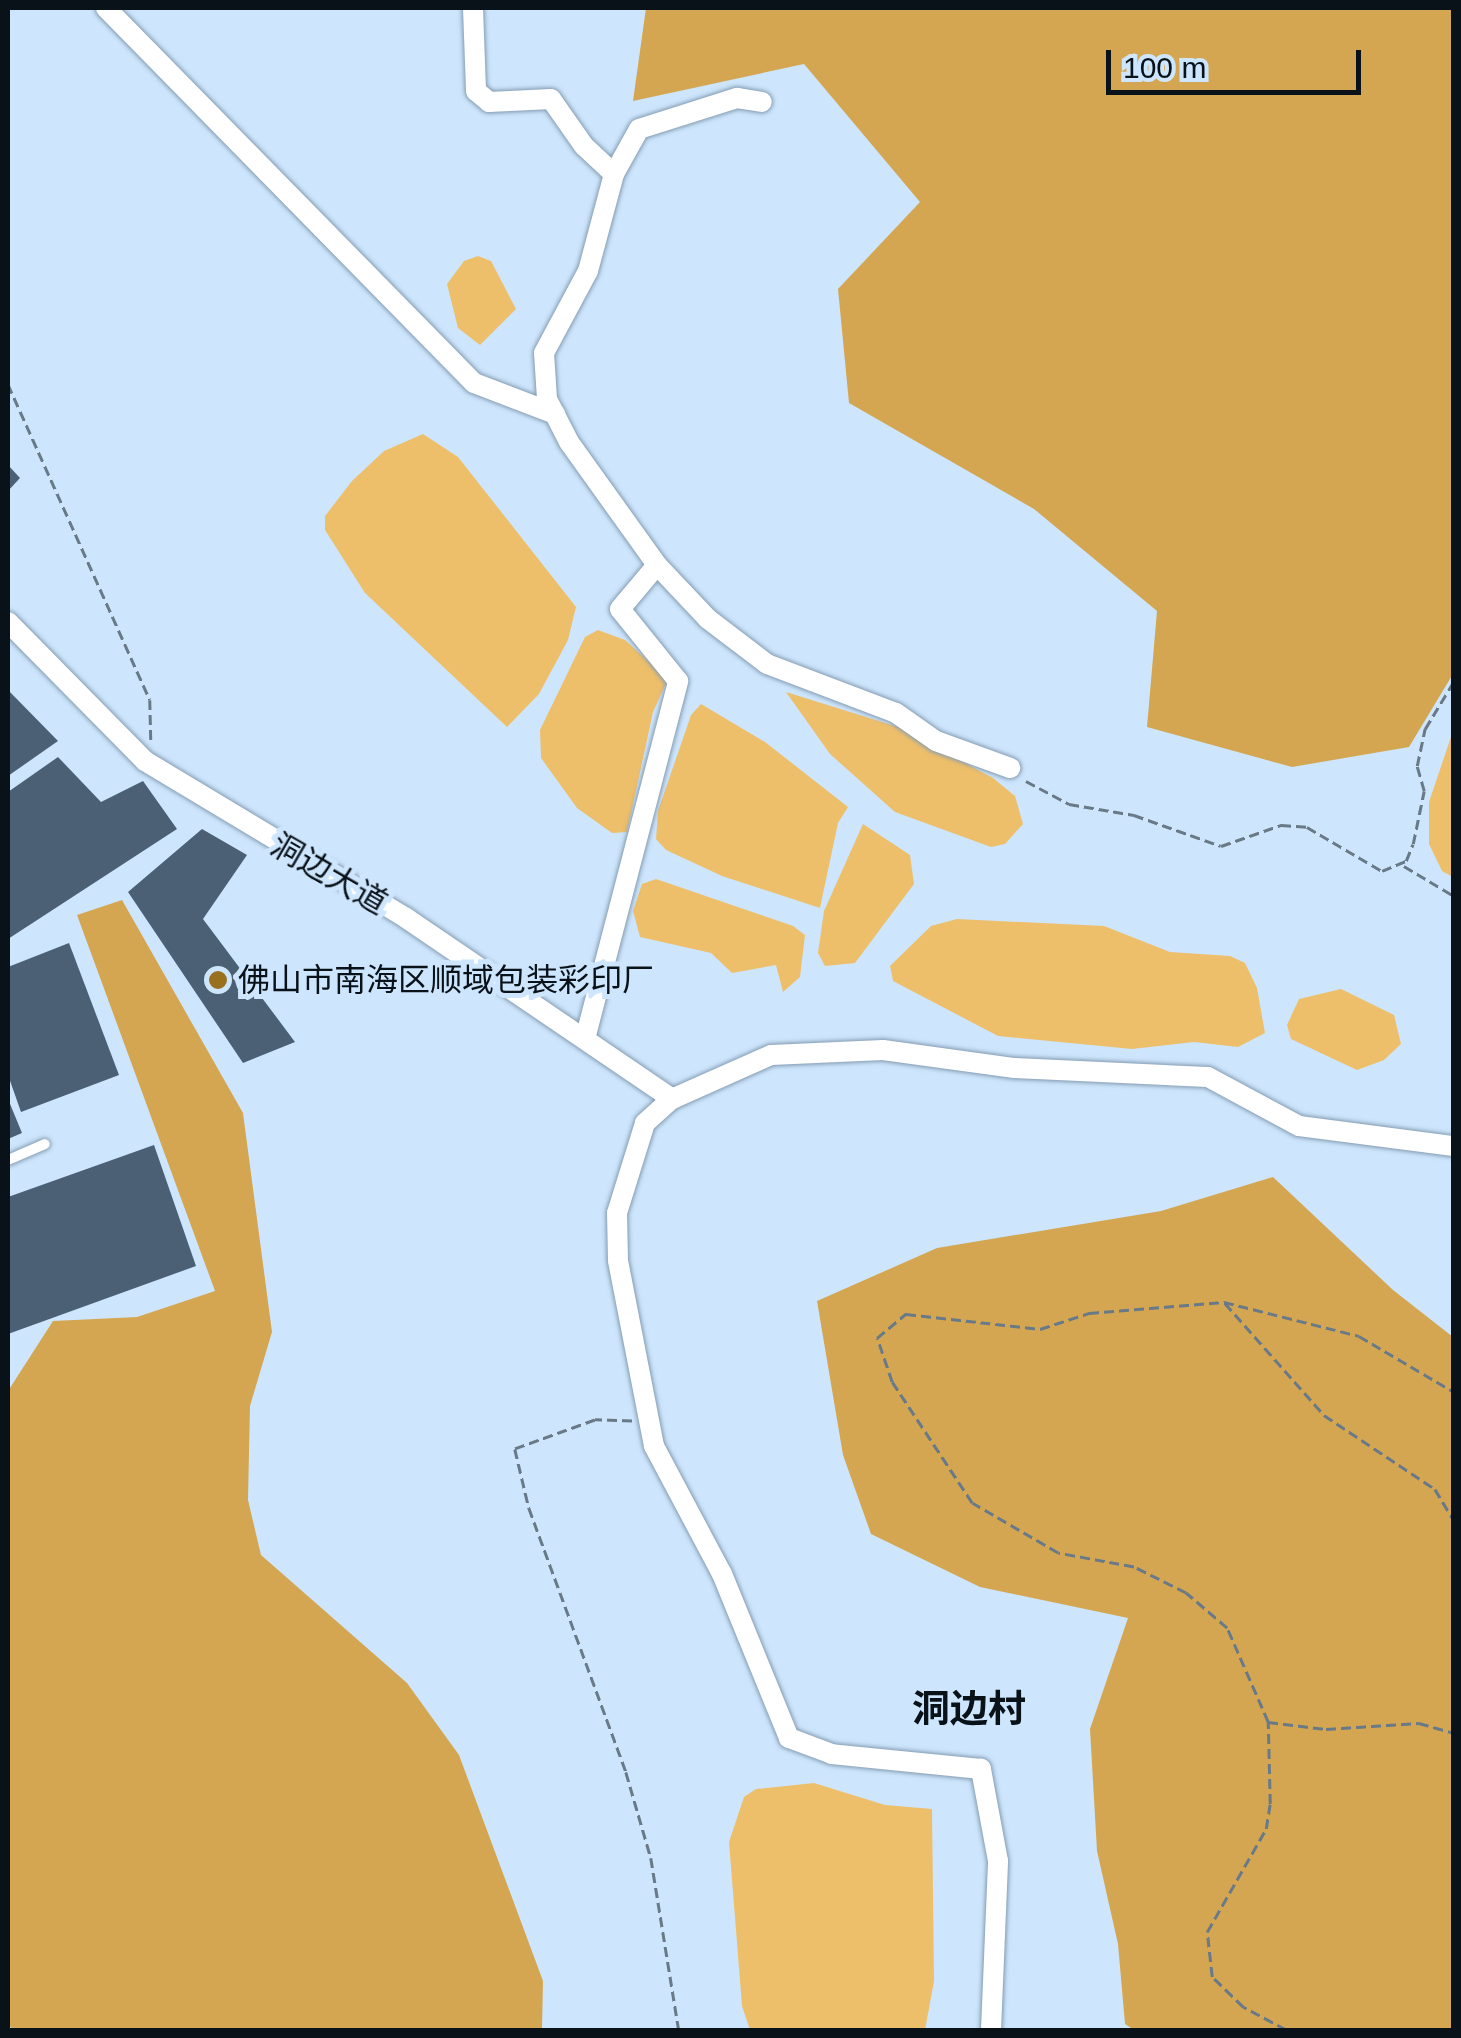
<!DOCTYPE html>
<meta charset="utf-8">
<style>
body{margin:0}
#map{position:relative;width:1461px;height:2038px;overflow:hidden;background:#cde6fd;font-family:Helvetica,"Noto Sans SC",sans-serif}
div>[style]{position:absolute}
[style*='--x']{left:calc(var(--x)*1px);top:calc(var(--y)*1px);width:calc(var(--w)*1px);rotate:calc(var(--a)*1deg)}
.forest>*{inset:0;background:#d5a651}
.water>*{inset:0;background:#eebf6a}
.building>*{inset:0;background:#4b6074}
.path>*{height:2.5px;margin-top:-1.25px;transform-origin:0;background:repeating-linear-gradient(90deg,#687988 0 10px,transparent 0 15px)}
.roads{filter:drop-shadow(0 0 2px #859cb2) drop-shadow(0 0 2px #859cb2)}
.service>*{height:10px;margin:-5px;padding:0 5px;transform-origin:5px;border-radius:5px;background:#fff}
.minor>*{height:20px;margin:-10px;padding:0 10px;transform-origin:10px;border-radius:10px;background:#fff}
.dots>*{width:28px;height:28px;translate:-50% -50%;box-sizing:border-box;border:5px solid #cde6fd;border-radius:50%}
span{translate:-50% -50%;white-space:nowrap;text-align:center;line-height:1.15;-webkit-text-stroke:10px #cde6fd;paint-order:stroke}
.street-label{font-size:32px;color:#091119}
.poi-label{font-size:32px;color:#091119}
.left{translate:0 -50%;text-align:left}
.quarter-label{font-size:38px;color:#091119;font-weight:700}
.frame{position:absolute;inset:0;border:10px solid #091119;pointer-events:none}
.scale{position:absolute;left:1106px;top:50px;width:255px;height:45px;box-sizing:border-box;border:5px solid #091119;border-top:0;padding-left:12px;font-size:30px;line-height:35px;white-space:nowrap;color:#091119;-webkit-text-stroke:8px #cde6fd;paint-order:stroke}
</style>
<div id="map">
<div class="forest">
<div style="clip-path:polygon(646px 8px,1453px 8px,1453px 674px,1409px 747px,1292px 767px,1147px 727px,1157px 611px,1034px 509px,849px 403px,838px 289px,920px 202px,804px 64px,633px 101px)"></div>
<div style="clip-path:polygon(122px 900px,243px 1113px,272px 1332px,250px 1406px,248px 1500px,261px 1555px,407px 1683px,459px 1755px,543px 1981px,542px 2030px,13px 2030px,8px 2024px,8px 1391px,53px 1321px,137px 1317px,215px 1291px,77px 915px)"></div>
<div style="clip-path:polygon(1273px 1177px,1393px 1290px,1453px 1337px,1453px 2030px,1134px 2030px,1125px 2024px,1118px 1944px,1097px 1851px,1090px 1729px,1128px 1618px,980px 1587px,871px 1534px,843px 1455px,817px 1301px,937px 1248px,1161px 1211px)"></div>
</div>
<div class="water">
<div style="clip-path:polygon(478px 256px,491px 261px,516px 309px,480px 345px,458px 328px,447px 284px,464px 261px)"></div>
<div style="clip-path:polygon(423px 434px,458px 457px,576px 607px,568px 640px,539px 694px,507px 727px,365px 593px,325px 530px,325px 516px,352px 481px,384px 451px)"></div>
<div style="clip-path:polygon(598px 630px,625px 640px,668px 679px,653px 712px,627px 832px,612px 833px,577px 808px,541px 758px,540px 730px,585px 637px)"></div>
<div style="clip-path:polygon(786px 692px,898px 727px,993px 778px,1015px 796px,1023px 824px,1005px 844px,991px 847px,895px 812px,830px 754px)"></div>
<div style="clip-path:polygon(701px 704px,765px 742px,848px 807px,838px 823px,820px 908px,722px 876px,666px 850px,656px 839px,658px 811px,691px 715px)"></div>
<div style="clip-path:polygon(1453px 731px,1454px 877px,1453px 877px,1442px 871px,1429px 844px,1429px 802px)"></div>
<div style="clip-path:polygon(863px 824px,910px 855px,914px 884px,855px 963px,825px 966px,818px 953px,824px 911px)"></div>
<div style="clip-path:polygon(656px 879px,793px 926px,805px 935px,800px 977px,783px 992px,776px 965px,732px 973px,711px 953px,640px 937px,633px 911px,642px 884px)"></div>
<div style="clip-path:polygon(957px 919px,1104px 926px,1170px 952px,1230px 956px,1245px 963px,1257px 988px,1265px 1033px,1238px 1047px,1194px 1042px,1132px 1049px,998px 1036px,893px 981px,890px 966px,931px 926px)"></div>
<div style="clip-path:polygon(1341px 989px,1394px 1015px,1401px 1044px,1384px 1060px,1357px 1070px,1291px 1039px,1287px 1025px,1299px 999px)"></div>
<div style="clip-path:polygon(814px 1783px,885px 1805px,932px 1809px,934px 1981px,925px 2030px,750px 2030px,742px 2006px,729px 1842px,744px 1797px,756px 1789px)"></div>
</div>
<div class="building">
<div style="clip-path:polygon(8px 465px,20px 478px,8px 491px)"></div>
<div style="clip-path:polygon(8px 690px,58px 741px,8px 776px)"></div>
<div style="clip-path:polygon(58px 757px,101px 802px,143px 781px,177px 829px,8px 939px,8px 792px)"></div>
<div style="clip-path:polygon(202px 829px,247px 855px,203px 919px,295px 1042px,243px 1063px,128px 892px)"></div>
<div style="clip-path:polygon(69px 943px,119px 1075px,21px 1112px,8px 1075px,8px 967px)"></div>
<div style="clip-path:polygon(8px 1099px,22px 1133px,8px 1139px)"></div>
<div style="clip-path:polygon(154px 1145px,196px 1266px,8px 1334px,8px 1197px)"></div>
</div>
<div class="path">
<div style="--x:8;--y:384;--w:346;--a:65.8"></div>
<div style="--x:150;--y:700;--w:41;--a:88.6"></div>
<div style="--x:1026;--y:781;--w:49;--a:28.1"></div>
<div style="--x:1069;--y:804;--w:66;--a:9.6"></div>
<div style="--x:1134;--y:815;--w:92;--a:19.6"></div>
<div style="--x:1221;--y:846;--w:64;--a:-19.3"></div>
<div style="--x:1281;--y:825;--w:26;--a:4"></div>
<div style="--x:1307;--y:827;--w:87;--a:30.4"></div>
<div style="--x:1382;--y:871;--w:26;--a:-23"></div>
<div style="--x:1406;--y:861;--w:18;--a:-68"></div>
<div style="--x:1413;--y:844;--w:54;--a:-78.3"></div>
<div style="--x:1424;--y:791;--w:26;--a:-106"></div>
<div style="--x:1417;--y:766;--w:38;--a:-78"></div>
<div style="--x:1425;--y:729;--w:56;--a:-58.9"></div>
<div style="--x:1404;--y:866;--w:58;--a:31"></div>
<div style="--x:1225;--y:1303;--w:149;--a:48.5"></div>
<div style="--x:1324;--y:1415;--w:133;--a:33.7"></div>
<div style="--x:1435;--y:1489;--w:37;--a:59"></div>
<div style="--x:632;--y:1421;--w:37;--a:-178"></div>
<div style="--x:595;--y:1420;--w:85;--a:160.1"></div>
<div style="--x:515;--y:1449;--w:61;--a:76.7"></div>
<div style="--x:529;--y:1508;--w:281;--a:69.8"></div>
<div style="--x:626;--y:1772;--w:90;--a:73.8"></div>
<div style="--x:651;--y:1858;--w:174;--a:80.8"></div>
<div style="--x:1268;--y:1722;--w:58;--a:6.9"></div>
<div style="--x:1326;--y:1729;--w:93;--a:-3.7"></div>
<div style="--x:1419;--y:1723;--w:36;--a:16"></div>
<div style="--x:1286;--y:2030;--w:49;--a:-151.9"></div>
<div style="--x:1243;--y:2007;--w:43;--a:-135.9"></div>
<div style="--x:1212;--y:1977;--w:45;--a:-96.3"></div>
<div style="--x:1207;--y:1932;--w:119;--a:-60.2"></div>
<div style="--x:1266;--y:1829;--w:25;--a:-81"></div>
<div style="--x:1270;--y:1804;--w:82;--a:-91.4"></div>
<div style="--x:1268;--y:1722;--w:103;--a:-113.6"></div>
<div style="--x:1227;--y:1628;--w:54;--a:-139.5"></div>
<div style="--x:1186;--y:1593;--w:58;--a:-153.4"></div>
<div style="--x:1134;--y:1567;--w:77;--a:-169.6"></div>
<div style="--x:1058;--y:1553;--w:99;--a:-149.8"></div>
<div style="--x:972;--y:1503;--w:145;--a:-123.5"></div>
<div style="--x:892;--y:1382;--w:46;--a:-108.8"></div>
<div style="--x:877;--y:1338;--w:38;--a:-40"></div>
<div style="--x:906;--y:1314;--w:135;--a:6.4"></div>
<div style="--x:1040;--y:1329;--w:52;--a:-18.1"></div>
<div style="--x:1089;--y:1313;--w:135;--a:-4.7"></div>
<div style="--x:1224;--y:1302;--w:139;--a:14.1"></div>
<div style="--x:1359;--y:1336;--w:110;--a:30.5"></div>
</div>
<div class="roads">
<div class="service">
<div style="--x:8;--y:1160;--w:40;--a:-23.4"></div>
</div>
<div class="minor">
<div style="--x:106;--y:8;--w:525;--a:45.54"></div>
<div style="--x:474;--y:383;--w:87;--a:20.9"></div>
<div style="--x:473;--y:8;--w:83;--a:87.9"></div>
<div style="--x:476;--y:91;--w:17;--a:40"></div>
<div style="--x:489;--y:102;--w:62;--a:-2.8"></div>
<div style="--x:551;--y:99;--w:57;--a:54.9"></div>
<div style="--x:584;--y:146;--w:41;--a:43"></div>
<div style="--x:657;--y:565;--w:74;--a:46.6"></div>
<div style="--x:708;--y:619;--w:74;--a:37.3"></div>
<div style="--x:767;--y:664;--w:138;--a:20.8"></div>
<div style="--x:896;--y:713;--w:49;--a:35"></div>
<div style="--x:936;--y:741;--w:79;--a:20"></div>
<div style="--x:8;--y:622;--w:195;--a:45.4"></div>
<div style="--x:145;--y:761;--w:305;--a:31"></div>
<div style="--x:406;--y:918;--w:322;--a:34.2"></div>
<div style="--x:585;--y:1039;--w:370;--a:-75.4"></div>
<div style="--x:678;--y:681;--w:92;--a:-128.9"></div>
<div style="--x:620;--y:609;--w:57;--a:-49.9"></div>
<div style="--x:657;--y:565;--w:151;--a:-125.6"></div>
<div style="--x:569;--y:442;--w:48;--a:-117.1"></div>
<div style="--x:547;--y:399;--w:46;--a:-93.7"></div>
<div style="--x:544;--y:353;--w:93;--a:-61.8"></div>
<div style="--x:588;--y:271;--w:100;--a:-75"></div>
<div style="--x:614;--y:174;--w:51;--a:-60.9"></div>
<div style="--x:639;--y:129;--w:103;--a:-17.6"></div>
<div style="--x:737;--y:98;--w:25;--a:9"></div>
<div style="--x:991;--y:2030;--w:169;--a:-87.6"></div>
<div style="--x:998;--y:1861;--w:94;--a:-100.5"></div>
<div style="--x:981;--y:1769;--w:150;--a:-174.3"></div>
<div style="--x:832;--y:1754;--w:46;--a:-159.6"></div>
<div style="--x:789;--y:1738;--w:177;--a:-112.2"></div>
<div style="--x:722;--y:1574;--w:145;--a:-118"></div>
<div style="--x:654;--y:1446;--w:189;--a:-101"></div>
<div style="--x:618;--y:1260;--w:47;--a:-91.2"></div>
<div style="--x:617;--y:1213;--w:94;--a:-72.7"></div>
<div style="--x:645;--y:1123;--w:36;--a:-42"></div>
<div style="--x:672;--y:1099;--w:108;--a:-24"></div>
<div style="--x:771;--y:1055;--w:112;--a:-2.6"></div>
<div style="--x:883;--y:1050;--w:133;--a:7.8"></div>
<div style="--x:1015;--y:1068;--w:193;--a:2.7"></div>
<div style="--x:1208;--y:1077;--w:103;--a:28.3"></div>
<div style="--x:1299;--y:1126;--w:156;--a:7.4"></div>
</div>
</div>
<div class="dots">
<div style="left:218px;top:980px;background:#99711e"></div>
</div>
<div class="street-label">
<span style="left:329px;top:874px;rotate:30deg">洞边大道</span>
</div>
<div class="poi-label">
<span class="left" style="left:238px;top:980px">佛山市南海区顺域包装彩印厂</span>
</div>
<div class="quarter-label">
<span style="left:969px;top:1710px">洞边村</span>
</div>
<div class="frame"></div>
<div class="scale">100 m</div>
</div>
